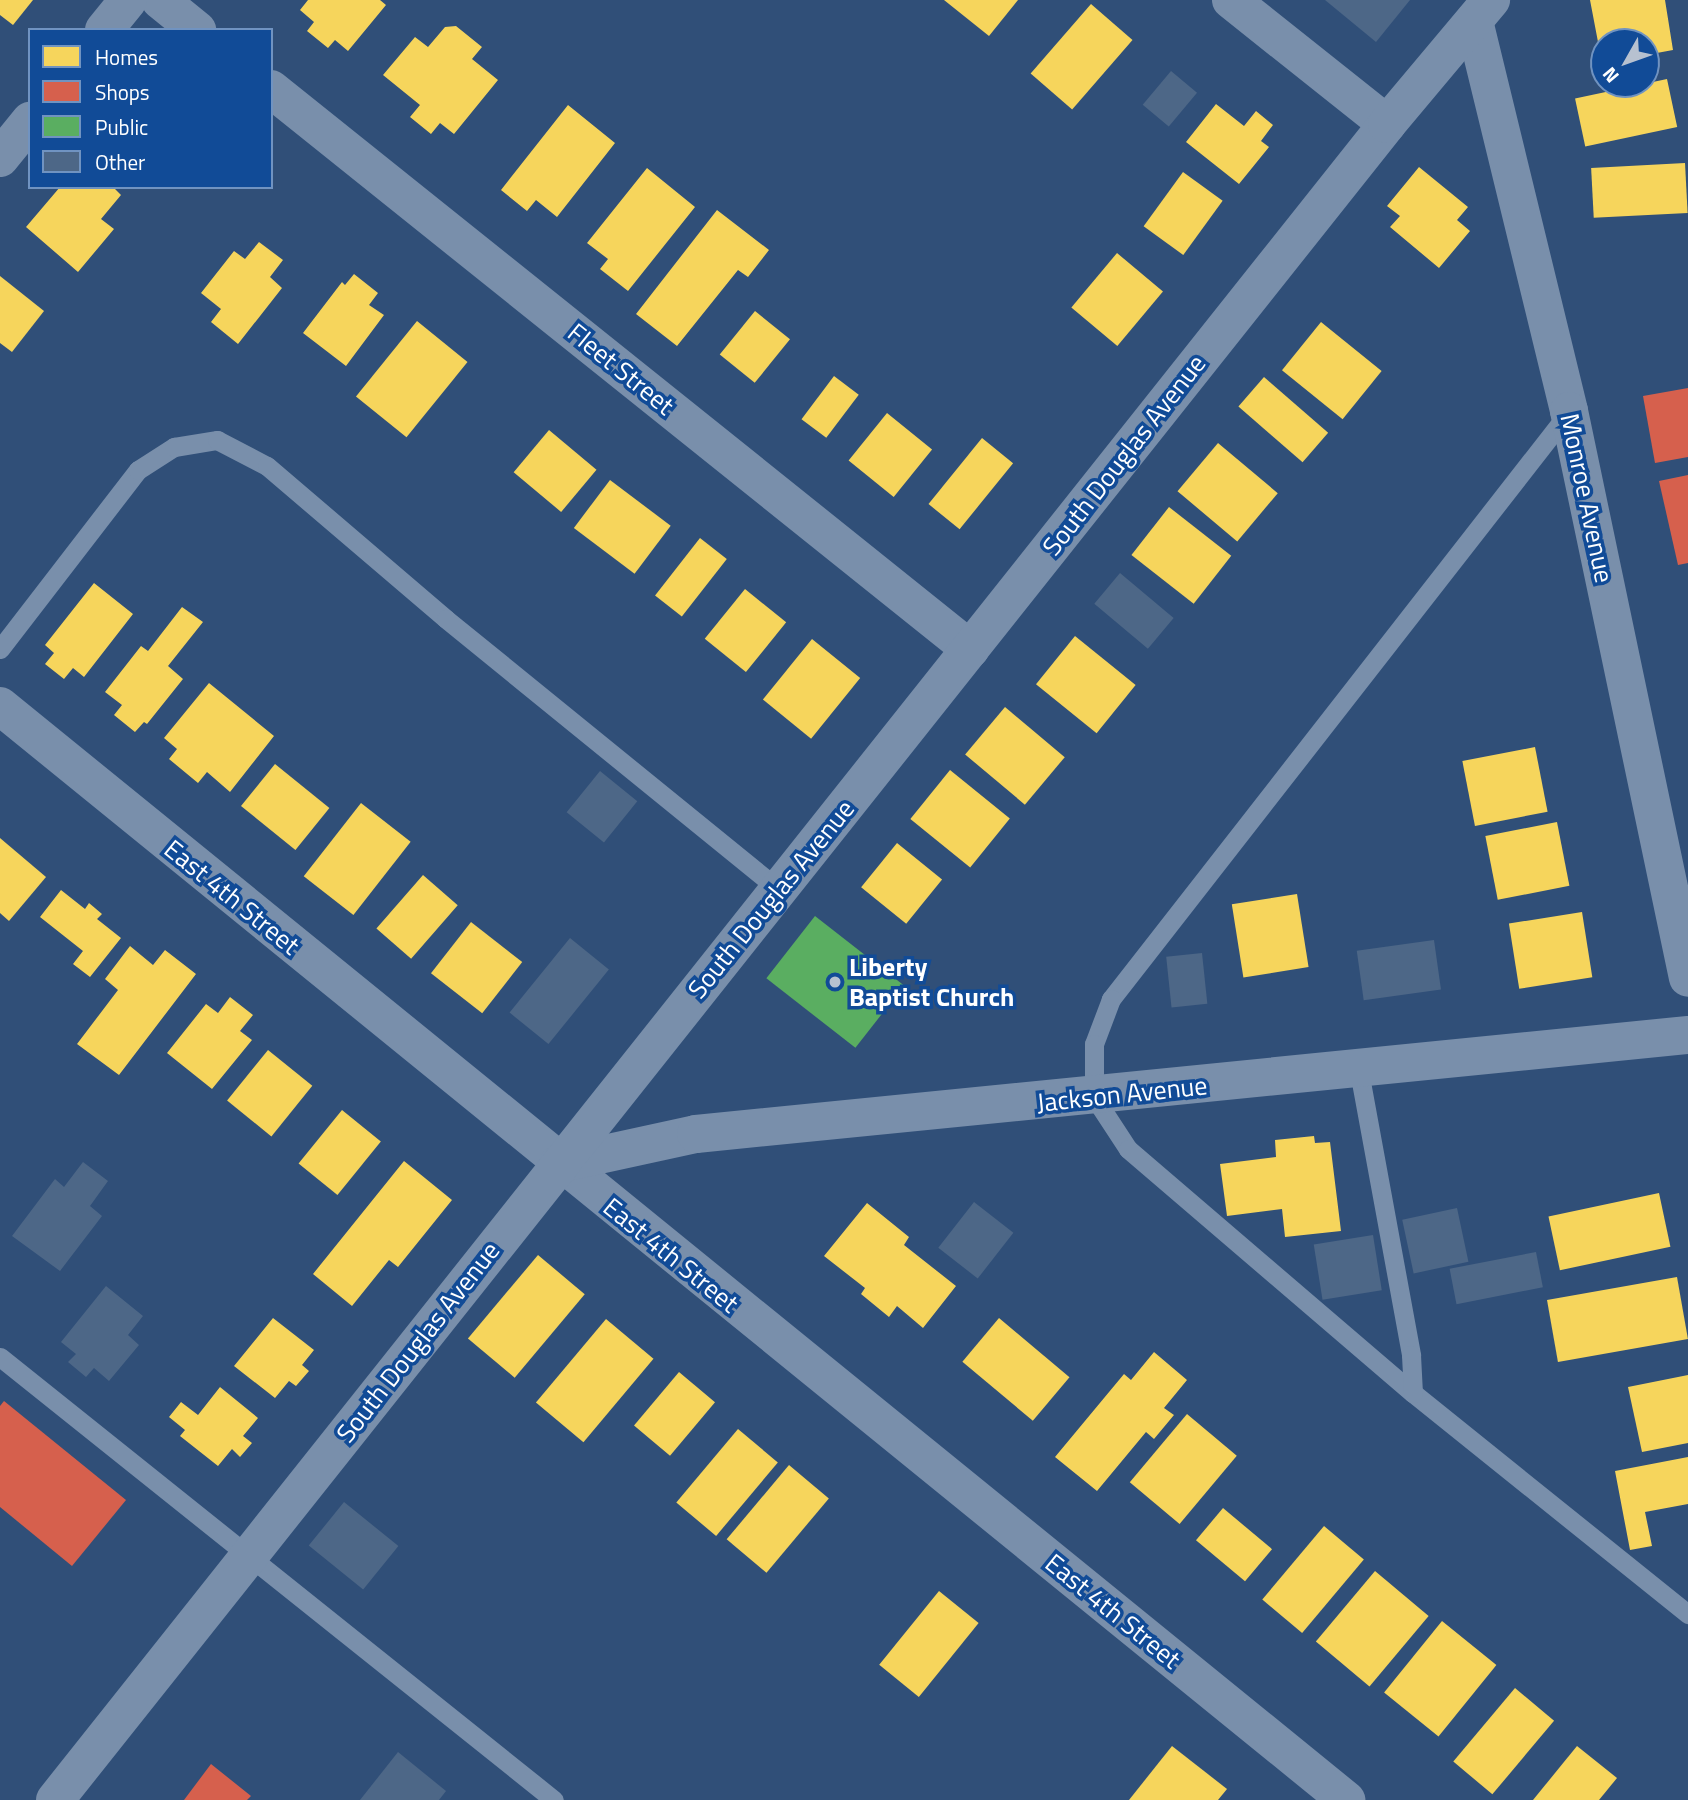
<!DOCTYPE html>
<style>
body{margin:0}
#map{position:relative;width:1688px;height:1800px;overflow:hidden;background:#304f78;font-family:"Titillium Web",sans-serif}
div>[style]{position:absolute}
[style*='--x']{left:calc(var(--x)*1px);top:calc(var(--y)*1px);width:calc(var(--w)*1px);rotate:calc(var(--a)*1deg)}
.homes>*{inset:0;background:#f6d55c;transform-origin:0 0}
.shops>*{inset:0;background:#d6604d}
.public>*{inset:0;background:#5aae61;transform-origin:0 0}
.building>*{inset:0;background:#4d6787;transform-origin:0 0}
.service>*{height:19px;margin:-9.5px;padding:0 9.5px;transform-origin:9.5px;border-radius:9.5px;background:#798fab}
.minor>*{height:38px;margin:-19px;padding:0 19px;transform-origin:19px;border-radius:19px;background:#798fab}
.dots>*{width:19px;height:19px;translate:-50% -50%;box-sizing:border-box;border:4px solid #114b97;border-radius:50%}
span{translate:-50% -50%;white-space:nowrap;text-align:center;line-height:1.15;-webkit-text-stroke:7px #114b97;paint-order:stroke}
.street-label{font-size:26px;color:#fff}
.poi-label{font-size:26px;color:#fff;font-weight:700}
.left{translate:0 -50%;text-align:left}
.legend{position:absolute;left:28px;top:28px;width:245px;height:161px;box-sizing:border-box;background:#114b97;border:2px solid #7093c1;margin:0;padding:9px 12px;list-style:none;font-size:21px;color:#fff}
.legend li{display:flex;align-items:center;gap:14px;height:35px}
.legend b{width:35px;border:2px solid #7093c1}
.north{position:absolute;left:1590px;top:28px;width:70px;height:70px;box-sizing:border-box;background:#114b97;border:2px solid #7093c1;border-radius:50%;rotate:230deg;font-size:19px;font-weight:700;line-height:28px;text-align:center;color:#fff}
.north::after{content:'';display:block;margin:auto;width:24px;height:32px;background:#b7c1d0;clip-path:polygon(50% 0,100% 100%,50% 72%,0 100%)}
</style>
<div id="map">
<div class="homes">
<div style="clip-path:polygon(0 0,33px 0,13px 25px,0 15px)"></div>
<div style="clip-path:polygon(308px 0,380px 0,386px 5px,348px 51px,335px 40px,328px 48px,307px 31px,314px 22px,300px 10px)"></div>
<div style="clip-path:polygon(944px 0,1018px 0,989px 36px)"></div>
<div style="clip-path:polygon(1590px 0,1665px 0,1673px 50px,1646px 55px,1646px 42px,1604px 42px,1602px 63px)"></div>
<div style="left:1091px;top:4px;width:55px;height:92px;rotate:41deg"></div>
<div style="clip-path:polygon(456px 26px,482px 47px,472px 59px,498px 80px,454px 134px,440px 123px,431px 134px,410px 117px,420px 105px,383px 75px,415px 37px,428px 47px,445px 27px)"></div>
<div style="left:1667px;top:79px;width:49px;height:94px;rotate:78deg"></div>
<div style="clip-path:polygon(1216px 104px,1244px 126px,1256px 111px,1273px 125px,1261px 141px,1269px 147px,1239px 184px,1186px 142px)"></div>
<div style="clip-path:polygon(568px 105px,615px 143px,557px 217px,536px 200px,527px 211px,501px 190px)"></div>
<div style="left:1685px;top:163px;width:50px;height:94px;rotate:87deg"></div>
<div style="clip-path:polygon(1419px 167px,1468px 207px,1457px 220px,1470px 231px,1439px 268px,1390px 227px,1400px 216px,1387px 206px)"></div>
<div style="clip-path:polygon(647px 168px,695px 207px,628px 291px,600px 269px,608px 259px,587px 243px)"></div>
<div style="left:1183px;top:172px;width:49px;height:67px;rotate:36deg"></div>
<div style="clip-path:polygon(60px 187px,113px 187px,121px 195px,101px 219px,114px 229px,78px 272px,26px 227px)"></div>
<div style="clip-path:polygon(717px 210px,769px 250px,748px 277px,738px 270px,677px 346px,636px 314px)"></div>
<div style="clip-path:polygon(259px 242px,283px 260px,270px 277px,282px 288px,238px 344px,211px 322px,221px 309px,201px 293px,234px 251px,245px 259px)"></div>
<div style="left:1117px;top:253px;width:60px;height:71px;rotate:40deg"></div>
<div style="clip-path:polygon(354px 274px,378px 293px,369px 305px,384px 315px,346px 366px,303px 333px,342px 282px,345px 285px)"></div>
<div style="clip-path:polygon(0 276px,44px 311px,12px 352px,0 343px)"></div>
<div style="left:755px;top:311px;width:45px;height:56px;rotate:39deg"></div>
<div style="left:417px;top:321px;width:65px;height:97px;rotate:39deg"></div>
<div style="left:1321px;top:322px;width:78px;height:62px;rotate:39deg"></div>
<div style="left:834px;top:376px;width:31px;height:54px;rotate:37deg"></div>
<div style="left:1264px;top:377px;width:85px;height:39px;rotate:41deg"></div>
<div style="left:887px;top:413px;width:58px;height:61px;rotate:39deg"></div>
<div style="left:549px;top:430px;width:62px;height:55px;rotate:40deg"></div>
<div style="left:982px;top:438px;width:40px;height:85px;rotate:39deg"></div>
<div style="left:1218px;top:443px;width:78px;height:63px;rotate:40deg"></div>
<div style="left:610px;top:480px;width:76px;height:60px;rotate:37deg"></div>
<div style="left:1169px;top:507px;width:79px;height:61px;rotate:38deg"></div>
<div style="left:700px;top:538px;width:34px;height:73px;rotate:38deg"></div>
<div style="clip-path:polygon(94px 583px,133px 614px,84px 677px,73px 668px,64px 679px,45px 664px,54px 653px,45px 645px)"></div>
<div style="left:745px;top:589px;width:53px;height:64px;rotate:39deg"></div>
<div style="clip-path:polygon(182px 607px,203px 622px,168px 666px,183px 679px,147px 724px,144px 722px,135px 732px,114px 715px,122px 705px,105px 692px,141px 646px,148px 651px)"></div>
<div style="left:1075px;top:636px;width:78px;height:62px;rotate:39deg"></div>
<div style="left:812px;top:639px;width:62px;height:78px;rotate:39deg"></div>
<div style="clip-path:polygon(209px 683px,274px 736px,230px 792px,207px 772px,198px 783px,169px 759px,177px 749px,164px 738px)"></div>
<div style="left:1005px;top:707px;width:78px;height:62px;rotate:40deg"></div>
<div style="left:1535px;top:747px;width:66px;height:74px;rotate:79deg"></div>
<div style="left:275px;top:764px;width:70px;height:54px;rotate:39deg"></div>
<div style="left:950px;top:770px;width:77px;height:63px;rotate:39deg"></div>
<div style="left:361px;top:803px;width:63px;height:93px;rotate:38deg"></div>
<div style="left:1557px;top:822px;width:65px;height:73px;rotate:79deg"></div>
<div style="clip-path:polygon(0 838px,46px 877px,9px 921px,0 913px)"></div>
<div style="left:897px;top:843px;width:58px;height:57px;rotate:39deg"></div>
<div style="left:423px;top:875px;width:46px;height:71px;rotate:41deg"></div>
<div style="clip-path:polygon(61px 890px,85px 909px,89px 903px,102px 914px,97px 919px,121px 938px,90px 977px,73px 964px,83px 951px,40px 917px)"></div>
<div style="left:1297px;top:894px;width:74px;height:66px;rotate:81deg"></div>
<div style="left:1582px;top:912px;width:66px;height:74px;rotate:81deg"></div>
<div style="left:471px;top:922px;width:65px;height:65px;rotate:38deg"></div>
<div style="clip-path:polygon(130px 946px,153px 965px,165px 950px,196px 974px,119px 1075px,77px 1044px,118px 990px,105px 979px)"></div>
<div style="clip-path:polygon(230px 997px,253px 1015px,240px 1031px,252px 1040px,212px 1089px,167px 1053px,206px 1004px,218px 1013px)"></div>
<div style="left:268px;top:1050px;width:57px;height:65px;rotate:39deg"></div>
<div style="left:342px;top:1110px;width:50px;height:69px;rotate:39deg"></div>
<div style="clip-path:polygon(1314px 1136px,1315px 1143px,1330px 1142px,1341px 1231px,1285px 1237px,1282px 1209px,1227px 1216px,1220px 1164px,1276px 1157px,1275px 1140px)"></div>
<div style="clip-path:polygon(404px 1161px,452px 1200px,398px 1267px,389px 1260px,352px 1306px,313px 1274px)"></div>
<div style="left:1659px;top:1193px;width:55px;height:113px;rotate:78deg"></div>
<div style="clip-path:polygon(867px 1203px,909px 1237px,904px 1245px,956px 1286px,923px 1328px,897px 1306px,889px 1317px,861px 1294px,865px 1288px,824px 1256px)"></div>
<div style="left:538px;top:1255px;width:61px;height:109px;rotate:40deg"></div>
<div style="left:1677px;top:1277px;width:63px;height:132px;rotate:80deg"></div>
<div style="clip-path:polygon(273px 1318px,314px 1350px,302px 1365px,309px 1371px,296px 1386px,289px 1381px,275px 1398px,234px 1366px)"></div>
<div style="left:999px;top:1318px;width:92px;height:57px;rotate:40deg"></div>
<div style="left:606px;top:1319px;width:62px;height:109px;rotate:40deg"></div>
<div style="clip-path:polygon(1154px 1352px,1187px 1380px,1164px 1408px,1174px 1415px,1154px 1439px,1146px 1432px,1097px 1491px,1055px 1457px,1124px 1374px,1131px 1380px)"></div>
<div style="left:679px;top:1372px;width:47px;height:70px;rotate:40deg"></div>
<div style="clip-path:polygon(1688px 1375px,1688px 1443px,1642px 1452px,1628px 1387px)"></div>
<div style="clip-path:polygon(220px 1387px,258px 1418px,243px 1436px,252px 1443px,240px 1457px,232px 1449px,218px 1466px,180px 1436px,185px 1430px,169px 1417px,181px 1402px,198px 1415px)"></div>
<div style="left:1187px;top:1414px;width:65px;height:89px;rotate:40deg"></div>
<div style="left:738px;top:1429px;width:52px;height:96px;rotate:40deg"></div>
<div style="clip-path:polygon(1688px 1457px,1688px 1504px,1645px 1512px,1652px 1546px,1630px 1550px,1615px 1471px)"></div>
<div style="left:789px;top:1465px;width:52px;height:97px;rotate:40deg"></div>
<div style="left:1223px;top:1508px;width:64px;height:42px;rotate:40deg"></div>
<div style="left:1324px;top:1526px;width:52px;height:96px;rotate:40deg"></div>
<div style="left:1375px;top:1571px;width:70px;height:92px;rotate:40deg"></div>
<div style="left:939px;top:1591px;width:51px;height:95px;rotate:39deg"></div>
<div style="left:1442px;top:1621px;width:70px;height:92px;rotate:39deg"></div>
<div style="left:1515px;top:1688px;width:51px;height:96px;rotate:40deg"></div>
<div style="clip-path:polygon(1172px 1746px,1227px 1789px,1218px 1800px,1129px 1800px)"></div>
<div style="clip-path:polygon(1577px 1746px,1617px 1778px,1599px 1800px,1533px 1800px)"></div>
</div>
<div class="shops">
<div style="clip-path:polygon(1688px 388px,1688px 457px,1655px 463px,1643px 396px)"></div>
<div style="clip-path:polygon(1688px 475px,1688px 563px,1678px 565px,1659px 481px)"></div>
<div style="clip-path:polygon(4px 1401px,126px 1500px,72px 1566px,0 1507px,0 1406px)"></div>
<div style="clip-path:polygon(211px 1764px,251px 1796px,247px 1800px,184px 1800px)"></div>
</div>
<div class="public">
<div style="left:815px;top:916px;width:113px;height:79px;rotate:38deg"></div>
</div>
<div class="building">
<div style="clip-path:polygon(1325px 0,1410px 0,1376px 42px)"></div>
<div style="left:1171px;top:71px;width:34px;height:44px;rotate:40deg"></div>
<div style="left:1120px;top:573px;width:70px;height:40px;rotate:40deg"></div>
<div style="left:600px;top:771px;width:48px;height:53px;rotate:39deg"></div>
<div style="left:570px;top:938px;width:50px;height:96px;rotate:39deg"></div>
<div style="left:1434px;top:940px;width:50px;height:78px;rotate:82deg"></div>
<div style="left:1202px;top:953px;width:51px;height:36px;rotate:84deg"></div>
<div style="clip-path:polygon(83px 1162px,108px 1181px,90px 1206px,102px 1216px,60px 1271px,12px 1236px,55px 1179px,64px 1187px)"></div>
<div style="left:974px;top:1202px;width:50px;height:58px;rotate:38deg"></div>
<div style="left:1457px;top:1208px;width:55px;height:56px;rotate:78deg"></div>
<div style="left:1373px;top:1235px;width:56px;height:60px;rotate:81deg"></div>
<div style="left:1536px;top:1252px;width:36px;height:88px;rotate:79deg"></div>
<div style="clip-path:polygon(106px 1286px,143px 1316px,128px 1335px,139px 1345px,109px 1381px,94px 1368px,86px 1377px,68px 1362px,76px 1354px,61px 1342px)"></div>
<div style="left:344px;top:1502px;width:70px;height:56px;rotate:39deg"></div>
<div style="clip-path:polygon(398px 1752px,446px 1791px,439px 1800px,360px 1800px)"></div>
</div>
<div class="service">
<div style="--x:1569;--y:412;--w:745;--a:127.96"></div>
<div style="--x:1111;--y:999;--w:48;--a:110.7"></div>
<div style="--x:1094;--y:1044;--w:53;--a:90"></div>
<div style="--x:1094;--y:1097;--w:62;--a:56.8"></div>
<div style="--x:1128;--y:1149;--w:375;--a:40.6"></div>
<div style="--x:1413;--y:1393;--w:353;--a:38.8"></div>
<div style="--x:0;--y:649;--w:226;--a:-52.4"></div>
<div style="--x:138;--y:470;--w:43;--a:-32.6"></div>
<div style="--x:174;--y:447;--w:44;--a:-9.2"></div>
<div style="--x:217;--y:440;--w:56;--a:27.5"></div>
<div style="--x:267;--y:466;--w:235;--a:40.5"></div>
<div style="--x:446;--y:619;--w:430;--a:39.1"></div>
<div style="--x:1359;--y:1071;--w:289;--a:79.6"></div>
<div style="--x:1411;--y:1355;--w:38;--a:87"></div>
<div style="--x:0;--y:1357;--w:709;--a:38.65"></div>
</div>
<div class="minor">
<div style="--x:160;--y:0;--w:48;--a:39"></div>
<div style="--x:1231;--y:0;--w:199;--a:38.5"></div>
<div style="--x:1474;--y:21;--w:401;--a:76.3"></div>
<div style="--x:1569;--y:411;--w:579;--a:78.15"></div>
<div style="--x:104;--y:30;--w:38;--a:-51"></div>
<div style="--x:271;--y:89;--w:896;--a:38.7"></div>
<div style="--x:0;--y:158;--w:48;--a:-51"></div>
<div style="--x:0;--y:706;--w:1735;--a:39.1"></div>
<div style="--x:558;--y:1164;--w:141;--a:-12.3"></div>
<div style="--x:696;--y:1134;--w:997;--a:-5.7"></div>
<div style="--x:55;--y:1800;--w:2141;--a:-51.52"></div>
<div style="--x:1387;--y:124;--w:162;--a:-50"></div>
</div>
<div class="dots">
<div style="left:835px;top:982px;background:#b7c1d0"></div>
</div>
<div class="street-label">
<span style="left:621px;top:369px;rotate:39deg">Fleet Street</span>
<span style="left:1124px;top:455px;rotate:-52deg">South Douglas Avenue</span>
<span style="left:1587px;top:498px;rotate:78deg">Monroe Avenue</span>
<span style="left:232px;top:897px;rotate:39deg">East 4th Street</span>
<span style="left:771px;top:899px;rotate:-51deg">South Douglas Avenue</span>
<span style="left:1122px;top:1094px;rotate:-6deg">Jackson Avenue</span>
<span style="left:671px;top:1255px;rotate:39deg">East 4th Street</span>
<span style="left:418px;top:1342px;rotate:-52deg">South Douglas Avenue</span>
<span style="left:1113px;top:1611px;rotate:39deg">East 4th Street</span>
</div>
<div class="poi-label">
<span class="left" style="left:849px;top:982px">Liberty<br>Baptist Church</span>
</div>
<ul class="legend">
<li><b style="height:19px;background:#f6d55c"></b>Homes</li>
<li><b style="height:19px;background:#d6604d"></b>Shops</li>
<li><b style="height:19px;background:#5aae61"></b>Public</li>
<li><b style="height:19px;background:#4d6787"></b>Other</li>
</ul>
<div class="north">N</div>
</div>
